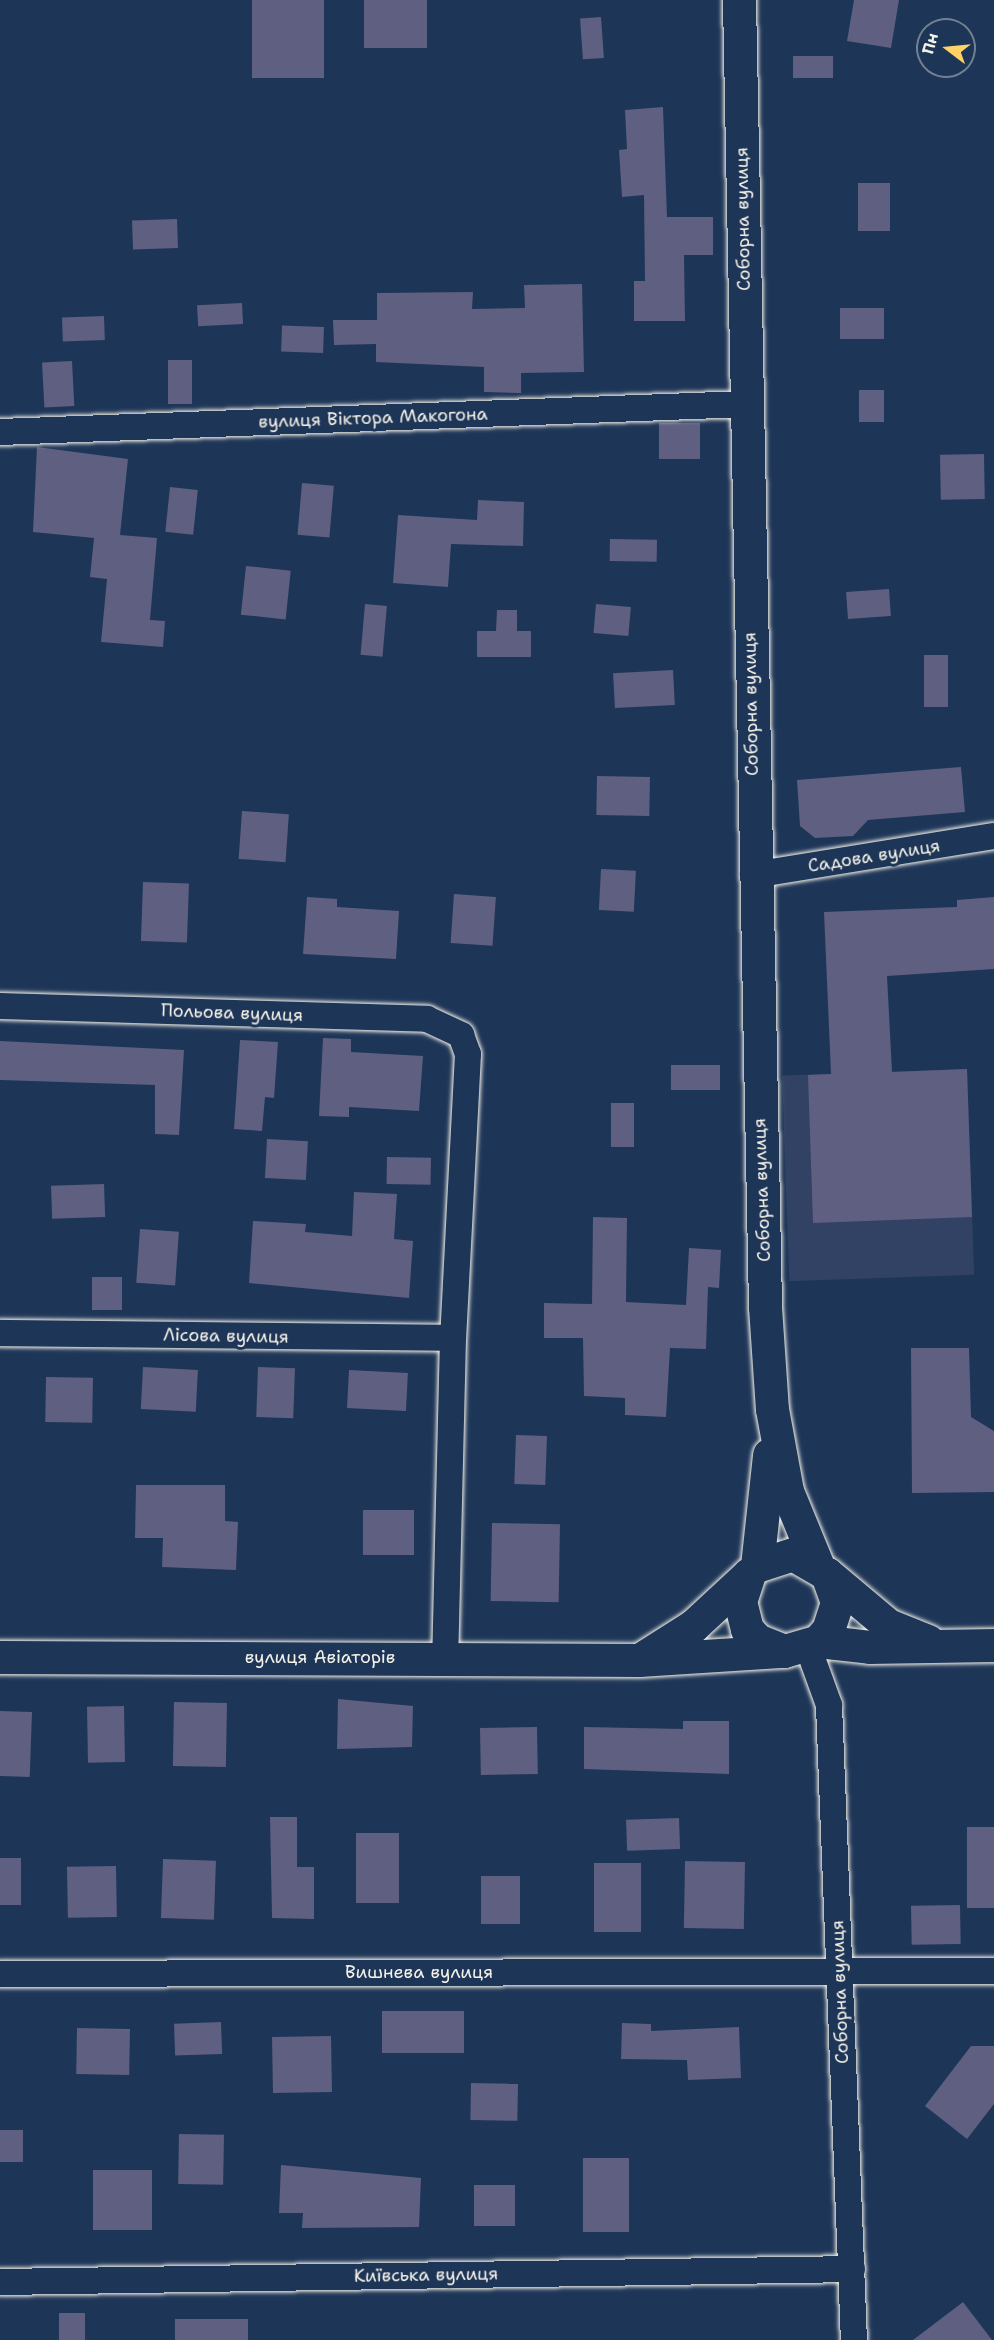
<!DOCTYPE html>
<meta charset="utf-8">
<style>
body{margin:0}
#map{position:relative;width:994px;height:2340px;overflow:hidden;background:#1d3557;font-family:"Shantell Sans",sans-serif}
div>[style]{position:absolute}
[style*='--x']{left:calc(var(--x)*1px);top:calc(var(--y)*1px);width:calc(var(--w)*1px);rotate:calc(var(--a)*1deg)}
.built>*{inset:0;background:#314264;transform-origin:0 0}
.building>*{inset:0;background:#5f5f81;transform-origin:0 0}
.roads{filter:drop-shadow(0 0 2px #f4f1e8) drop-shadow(0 0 2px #f4f1e8)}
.minor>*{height:26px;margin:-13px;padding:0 13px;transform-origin:13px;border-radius:13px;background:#1d3557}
.secondary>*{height:33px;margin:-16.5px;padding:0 16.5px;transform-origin:16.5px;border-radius:16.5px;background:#1d3557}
span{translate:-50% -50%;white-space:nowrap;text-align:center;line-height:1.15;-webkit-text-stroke:6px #1d3557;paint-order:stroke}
.street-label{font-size:18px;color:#f4f1e8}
.north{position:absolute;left:916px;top:18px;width:60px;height:60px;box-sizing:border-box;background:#1d3557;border:2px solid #738091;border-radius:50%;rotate:286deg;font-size:16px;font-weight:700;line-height:24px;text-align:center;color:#f4f1e8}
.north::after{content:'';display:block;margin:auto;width:21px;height:27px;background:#ffd166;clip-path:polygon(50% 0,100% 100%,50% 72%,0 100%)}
</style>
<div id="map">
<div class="built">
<div style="left:967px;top:1069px;width:206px;height:185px;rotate:88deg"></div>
</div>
<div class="building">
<div style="left:252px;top:0;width:72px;height:78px"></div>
<div style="left:364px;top:0;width:63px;height:48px"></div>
<div style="clip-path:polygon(854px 0,899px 0,891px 48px,847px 41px)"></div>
<div style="left:601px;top:17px;width:41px;height:21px;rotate:86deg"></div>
<div style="left:793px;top:56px;width:40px;height:22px"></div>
<div style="clip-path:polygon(663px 107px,667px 217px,713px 217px,713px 255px,684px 255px,685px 321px,634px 321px,634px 281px,645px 281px,644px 195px,622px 197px,619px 150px,627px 149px,625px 110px)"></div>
<div style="left:858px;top:183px;width:32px;height:48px"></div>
<div style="left:177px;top:219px;width:29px;height:45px;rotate:88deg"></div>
<div style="clip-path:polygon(582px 284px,584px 372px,521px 373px,521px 393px,484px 392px,484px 367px,376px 362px,376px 344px,334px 345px,333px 320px,377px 320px,377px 293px,473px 292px,472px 309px,525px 308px,524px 285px)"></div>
<div style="left:242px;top:303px;width:21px;height:45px;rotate:87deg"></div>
<div style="left:884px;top:308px;width:31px;height:44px;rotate:90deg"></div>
<div style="left:104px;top:316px;width:24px;height:42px;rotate:88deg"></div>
<div style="left:324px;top:327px;width:26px;height:42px;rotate:92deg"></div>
<div style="left:168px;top:360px;width:24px;height:44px"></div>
<div style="left:72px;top:361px;width:45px;height:30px;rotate:87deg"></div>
<div style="left:859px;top:390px;width:25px;height:32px"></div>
<div style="left:659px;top:423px;width:41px;height:36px"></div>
<div style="clip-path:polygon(37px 447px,128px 459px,120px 535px,157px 538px,150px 620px,165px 621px,163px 647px,101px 642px,107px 579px,90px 577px,94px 538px,33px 532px)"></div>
<div style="left:984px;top:454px;width:45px;height:44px;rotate:89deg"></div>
<div style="left:302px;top:483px;width:32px;height:52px;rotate:5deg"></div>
<div style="left:170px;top:487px;width:28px;height:45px;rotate:6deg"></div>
<div style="clip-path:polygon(478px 500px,524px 502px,523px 546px,451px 544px,448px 587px,393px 583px,398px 515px,477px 520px)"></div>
<div style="left:610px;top:539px;width:47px;height:22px;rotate:1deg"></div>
<div style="left:246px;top:566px;width:45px;height:49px;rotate:6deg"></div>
<div style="left:889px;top:589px;width:27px;height:43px;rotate:86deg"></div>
<div style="left:365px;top:604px;width:22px;height:51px;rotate:5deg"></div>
<div style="left:596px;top:604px;width:35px;height:29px;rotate:5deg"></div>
<div style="clip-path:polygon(497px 610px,517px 610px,517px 631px,531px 631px,531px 657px,477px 657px,477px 631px,496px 631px)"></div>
<div style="left:924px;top:655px;width:24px;height:52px"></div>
<div style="left:673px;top:670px;width:35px;height:60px;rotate:87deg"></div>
<div style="clip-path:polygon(961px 767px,965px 812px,868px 820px,853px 836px,815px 838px,800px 826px,797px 780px)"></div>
<div style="left:597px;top:776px;width:53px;height:39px;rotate:1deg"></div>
<div style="left:242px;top:811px;width:47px;height:48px;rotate:4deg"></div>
<div style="left:601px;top:869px;width:35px;height:41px;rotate:3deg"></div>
<div style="left:143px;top:882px;width:46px;height:59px;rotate:2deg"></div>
<div style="left:454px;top:894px;width:42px;height:49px;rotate:4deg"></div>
<div style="clip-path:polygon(307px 897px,337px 899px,337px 907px,399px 911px,396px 959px,303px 954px)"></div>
<div style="clip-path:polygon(994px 897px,994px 969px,887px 976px,892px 1072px,967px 1069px,972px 1217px,813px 1223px,808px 1075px,831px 1074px,824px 912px,957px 907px,957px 900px)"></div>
<div style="clip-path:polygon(323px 1038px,351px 1039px,351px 1052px,423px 1056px,419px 1111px,349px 1107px,349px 1117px,319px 1116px)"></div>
<div style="clip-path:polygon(240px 1040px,278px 1042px,274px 1098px,265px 1097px,262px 1131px,234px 1129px)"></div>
<div style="clip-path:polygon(0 1041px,184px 1050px,179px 1135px,155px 1134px,155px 1085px,0 1080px)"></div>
<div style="left:720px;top:1065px;width:25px;height:49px;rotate:90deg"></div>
<div style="left:611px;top:1103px;width:23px;height:44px"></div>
<div style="left:267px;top:1139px;width:41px;height:39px;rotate:3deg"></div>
<div style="left:387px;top:1157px;width:44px;height:27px;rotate:1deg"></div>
<div style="left:104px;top:1184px;width:33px;height:53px;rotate:88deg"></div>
<div style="clip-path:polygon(354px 1192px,397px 1194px,394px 1239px,413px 1241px,409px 1298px,249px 1283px,253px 1221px,306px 1224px,305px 1232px,352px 1236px)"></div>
<div style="clip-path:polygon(593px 1217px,627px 1218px,626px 1302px,686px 1305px,689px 1248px,721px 1250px,719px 1288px,708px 1287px,706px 1349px,670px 1348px,666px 1417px,625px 1415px,625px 1398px,584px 1396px,583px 1338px,544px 1338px,544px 1303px,592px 1304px)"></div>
<div style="left:140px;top:1229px;width:39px;height:54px;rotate:4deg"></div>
<div style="left:92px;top:1277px;width:30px;height:33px"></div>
<div style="clip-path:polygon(911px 1348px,969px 1348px,971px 1417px,994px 1431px,994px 1492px,912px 1493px)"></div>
<div style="left:143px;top:1367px;width:55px;height:42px;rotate:3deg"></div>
<div style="left:258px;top:1367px;width:37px;height:50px;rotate:2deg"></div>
<div style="left:349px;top:1370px;width:59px;height:38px;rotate:3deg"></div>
<div style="left:46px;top:1377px;width:47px;height:45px;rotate:1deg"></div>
<div style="left:516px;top:1435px;width:31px;height:49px;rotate:2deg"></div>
<div style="clip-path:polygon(136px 1485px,225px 1485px,225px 1521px,238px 1522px,236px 1570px,162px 1567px,163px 1538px,135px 1538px)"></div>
<div style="left:363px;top:1510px;width:51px;height:45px"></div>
<div style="left:492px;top:1523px;width:68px;height:78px;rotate:1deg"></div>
<div style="clip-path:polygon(338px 1699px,413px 1706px,412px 1747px,337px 1749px)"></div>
<div style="left:174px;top:1702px;width:53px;height:64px;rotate:1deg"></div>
<div style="left:124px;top:1706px;width:56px;height:37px;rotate:89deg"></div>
<div style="left:0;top:1711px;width:32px;height:65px;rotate:2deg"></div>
<div style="clip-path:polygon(683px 1721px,729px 1721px,729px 1774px,584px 1769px,584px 1727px,683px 1729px)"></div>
<div style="left:537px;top:1727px;width:47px;height:57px;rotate:89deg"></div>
<div style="clip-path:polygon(270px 1817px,297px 1817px,297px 1867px,314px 1867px,314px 1919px,272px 1918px)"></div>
<div style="left:679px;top:1818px;width:31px;height:53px;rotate:88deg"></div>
<div style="left:994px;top:1827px;width:81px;height:27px;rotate:90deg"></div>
<div style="left:356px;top:1833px;width:43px;height:70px"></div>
<div style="left:0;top:1858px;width:21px;height:47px"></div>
<div style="left:163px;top:1859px;width:53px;height:59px;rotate:2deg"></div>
<div style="left:685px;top:1861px;width:60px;height:67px;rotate:1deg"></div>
<div style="left:641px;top:1863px;width:69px;height:47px;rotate:90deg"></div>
<div style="left:116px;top:1866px;width:51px;height:49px;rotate:89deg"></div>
<div style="left:481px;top:1876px;width:39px;height:48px"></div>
<div style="left:960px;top:1905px;width:39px;height:49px;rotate:89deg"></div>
<div style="left:382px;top:2011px;width:82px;height:42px"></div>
<div style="left:221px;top:2022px;width:32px;height:47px;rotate:88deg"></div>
<div style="clip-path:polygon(622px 2023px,651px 2024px,651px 2031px,739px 2027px,741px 2078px,688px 2080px,687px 2060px,621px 2059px)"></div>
<div style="left:77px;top:2028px;width:53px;height:46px;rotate:1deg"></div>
<div style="left:331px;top:2036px;width:56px;height:59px;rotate:89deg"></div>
<div style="clip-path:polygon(971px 2046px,994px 2046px,994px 2104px,967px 2139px,925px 2106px)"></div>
<div style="left:471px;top:2083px;width:47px;height:37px;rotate:1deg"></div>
<div style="left:0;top:2130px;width:23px;height:32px"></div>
<div style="left:179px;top:2134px;width:45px;height:50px;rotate:1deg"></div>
<div style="left:583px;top:2158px;width:46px;height:74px"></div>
<div style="clip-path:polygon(281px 2165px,421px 2178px,419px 2227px,302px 2228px,303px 2213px,279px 2213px)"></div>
<div style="left:93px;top:2170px;width:59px;height:60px"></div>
<div style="left:474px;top:2185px;width:41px;height:41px"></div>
<div style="clip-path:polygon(963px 2302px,992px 2340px,913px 2340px)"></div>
<div style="left:85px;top:2313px;width:27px;height:26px;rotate:90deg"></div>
<div style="left:175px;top:2319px;width:73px;height:21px"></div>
</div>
<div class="roads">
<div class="minor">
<div style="--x:0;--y:432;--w:747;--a:-2.15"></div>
<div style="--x:753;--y:875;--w:244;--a:-9.2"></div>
<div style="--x:0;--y:1006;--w:427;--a:1.7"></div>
<div style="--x:427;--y:1019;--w:38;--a:25"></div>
<div style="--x:461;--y:1035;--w:20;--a:70"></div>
<div style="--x:468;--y:1054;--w:284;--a:93"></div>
<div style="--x:453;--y:1338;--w:320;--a:91.4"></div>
<div style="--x:0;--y:1333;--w:453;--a:0.6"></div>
<div style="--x:808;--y:1647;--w:62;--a:70.1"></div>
<div style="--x:829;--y:1705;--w:635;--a:87.75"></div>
<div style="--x:0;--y:1974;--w:994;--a:-0.17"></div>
<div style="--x:0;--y:2282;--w:852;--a:-0.87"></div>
</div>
<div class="secondary">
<div style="--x:739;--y:0;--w:1307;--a:88.86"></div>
<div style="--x:765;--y:1307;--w:102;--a:86.1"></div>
<div style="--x:772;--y:1409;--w:83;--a:79.6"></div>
<div style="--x:787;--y:1491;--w:79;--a:67.7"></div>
<div style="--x:757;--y:1566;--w:112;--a:-83.8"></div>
<div style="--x:749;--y:1574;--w:28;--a:108"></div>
<div style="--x:740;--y:1601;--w:29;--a:76"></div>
<div style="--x:747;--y:1629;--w:15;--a:48"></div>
<div style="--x:757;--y:1640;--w:29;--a:22"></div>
<div style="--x:784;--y:1651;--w:35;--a:-16"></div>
<div style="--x:818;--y:1641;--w:15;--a:-48"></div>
<div style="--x:828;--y:1630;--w:29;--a:-72"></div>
<div style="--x:837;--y:1602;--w:30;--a:-110"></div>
<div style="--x:827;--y:1574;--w:39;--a:-150"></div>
<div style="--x:793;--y:1554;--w:38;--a:162"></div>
<div style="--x:827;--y:1574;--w:80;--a:39.9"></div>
<div style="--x:888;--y:1625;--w:43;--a:21.8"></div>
<div style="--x:818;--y:1641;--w:52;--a:6.6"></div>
<div style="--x:870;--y:1647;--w:124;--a:-0.9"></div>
<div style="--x:0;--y:1657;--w:639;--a:0.27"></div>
<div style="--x:639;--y:1660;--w:145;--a:-3.6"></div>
<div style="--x:641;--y:1659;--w:62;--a:-32.4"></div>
<div style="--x:693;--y:1626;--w:75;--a:-42.8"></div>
</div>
</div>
<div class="street-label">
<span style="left:743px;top:219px;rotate:-91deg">Соборна вулиця</span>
<span style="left:373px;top:418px;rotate:-2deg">вулиця Віктора Макогона</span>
<span style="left:751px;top:704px;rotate:-91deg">Соборна вулиця</span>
<span style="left:874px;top:856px;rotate:-9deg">Садова вулиця</span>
<span style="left:232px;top:1013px;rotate:2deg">Польова вулиця</span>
<span style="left:762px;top:1190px;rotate:-92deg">Соборна вулиця</span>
<span style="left:226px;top:1336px;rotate:1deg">Лісова вулиця</span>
<span style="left:320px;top:1657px">вулиця Авіаторів</span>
<span style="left:419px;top:1972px">Вишнева вулиця</span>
<span style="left:840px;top:1992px;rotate:-92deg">Соборна вулиця</span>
<span style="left:426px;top:2275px;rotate:-1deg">Київська вулиця</span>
</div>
<div class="north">Пн</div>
</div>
